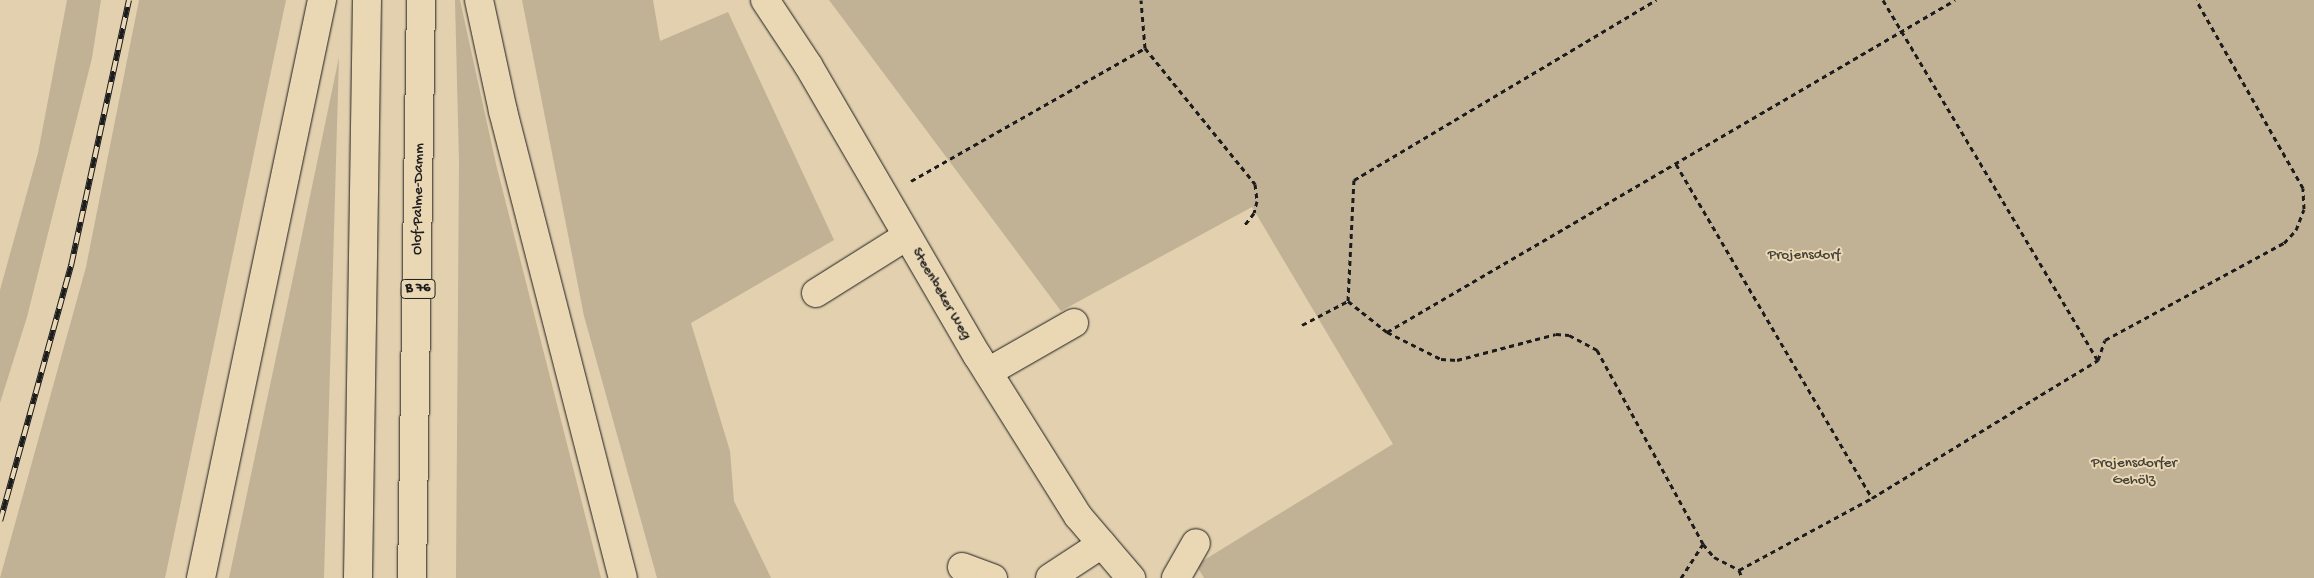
<!DOCTYPE html>
<meta charset="utf-8">
<style>
body{margin:0}
#map{position:relative;width:2314px;height:578px;overflow:hidden;background:#e2d0af;font-family:"Gochi Hand",sans-serif}
div>[style]{position:absolute}
[style*='--x']{left:calc(var(--x)*1px);top:calc(var(--y)*1px);width:calc(var(--w)*1px);rotate:calc(var(--a)*1deg)}
.green>*{inset:0;background:#c1b296}
.path>*{height:3px;margin-top:-1.5px;transform-origin:0;background:repeating-linear-gradient(90deg,#1c1c1c 0 5px,transparent 0 9px)}
.roads{filter:drop-shadow(0 0 1px #1c1c1c) drop-shadow(0 0 1px #1c1c1c)}
.minor>*{height:28px;margin:-14px;padding:0 14px;transform-origin:14px;border-radius:14px;background:#ead8b5}
.highway>*{height:28px;margin:-14px;padding:0 14px;transform-origin:14px;border-radius:14px;background:#ead8b5}
.rail>*{height:5.5px;margin-top:-2.75px;transform-origin:0;background:repeating-linear-gradient(90deg,#ead8b5 0 11px,#1c1c1c 0 22px);box-sizing:border-box;border-block:1px solid #1c1c1c}
span{translate:-50% -50%;white-space:nowrap;text-align:center;line-height:1.15;-webkit-text-stroke:4px #ead8b5;paint-order:stroke}
.shield-label span{padding:1px 4px;background:#ead8b5;border:1px solid;border-radius:4px;-webkit-text-stroke-width:0}
.shield-label{font-size:14px;color:#1c1c1c;font-weight:700}
.street-label{font-size:15px;color:#1c1c1c}
.park-label{font-size:15px;color:#45423a}
</style>
<div id="map">
<div class="green">
<div style="clip-path:polygon(67px 0,101px 0,92px 58px,27px 317px,0 403px,0 290px,38px 153px)"></div>
<div style="clip-path:polygon(139px 0,286px 0,165px 578px,0 578px,86px 267px)"></div>
<div style="clip-path:polygon(455px 0,460px 0,496px 164px,601px 578px,456px 578px,459px 162px)"></div>
<div style="clip-path:polygon(522px 0,653px 0,660px 41px,728px 12px,834px 240px,691px 323px,730px 451px,734px 501px,771px 578px,657px 578px,584px 316px)"></div>
<div style="clip-path:polygon(829px 0,2314px 0,2314px 578px,1204px 578px,1196px 565px,1393px 444px,1252px 207px,1061px 311px)"></div>
<div style="clip-path:polygon(339px 57px,324px 578px,229px 578px,298px 254px)"></div>
</div>
<div class="path">
<div style="--x:1883;--y:0;--w:419;--a:59.2"></div>
<div style="--x:1145;--y:48;--w:175;--a:51"></div>
<div style="--x:1255;--y:184;--w:17;--a:83"></div>
<div style="--x:1257;--y:201;--w:12;--a:104"></div>
<div style="--x:1254;--y:213;--w:16;--a:128"></div>
<div style="--x:1676;--y:164;--w:387;--a:59.6"></div>
<div style="--x:911;--y:181;--w:269;--a:-29.6"></div>
<div style="--x:1145;--y:48;--w:48;--a:-94.8"></div>
<div style="--x:1348;--y:301;--w:121;--a:-87.2"></div>
<div style="--x:1354;--y:180;--w:352;--a:-30.8"></div>
<div style="--x:1302;--y:325;--w:52;--a:-27.6"></div>
<div style="--x:1348;--y:301;--w:50;--a:38.5"></div>
<div style="--x:1387;--y:332;--w:658;--a:-30.31"></div>
<div style="--x:1387;--y:332;--w:60;--a:26.6"></div>
<div style="--x:1441;--y:359;--w:16;--a:4"></div>
<div style="--x:1457;--y:360;--w:102;--a:-14.7"></div>
<div style="--x:1556;--y:334;--w:13;--a:4"></div>
<div style="--x:1569;--y:335;--w:32;--a:28"></div>
<div style="--x:1597;--y:350;--w:221;--a:61.3"></div>
<div style="--x:1703;--y:544;--w:17;--a:50"></div>
<div style="--x:1714;--y:557;--w:28;--a:27"></div>
<div style="--x:1739;--y:570;--w:9;--a:69"></div>
<div style="--x:1739;--y:570;--w:151;--a:-28.4"></div>
<div style="--x:1872;--y:498;--w:265;--a:-31.4"></div>
<div style="--x:2098;--y:360;--w:21;--a:-71"></div>
<div style="--x:2105;--y:340;--w:204;--a:-28.5"></div>
<div style="--x:2284;--y:243;--w:18;--a:-47"></div>
<div style="--x:2296;--y:230;--w:22;--a:-69"></div>
<div style="--x:2304;--y:209;--w:21;--a:-93"></div>
<div style="--x:2303;--y:188;--w:216;--a:-119.6"></div>
<div style="--x:1681;--y:578;--w:40;--a:-57.1"></div>
</div>
<div class="roads">
<div class="minor">
<div style="--x:765;--y:0;--w:78;--a:56.5"></div>
<div style="--x:808;--y:65;--w:336;--a:59.8"></div>
<div style="--x:977;--y:355;--w:190;--a:57.9"></div>
<div style="--x:1078;--y:516;--w:82;--a:49.5"></div>
<div style="--x:816;--y:293;--w:107;--a:-32.1"></div>
<div style="--x:988;--y:372;--w:99;--a:-29.7"></div>
<div style="--x:962;--y:567;--w:33;--a:20"></div>
<div style="--x:1050;--y:578;--w:62;--a:-33.2"></div>
<div style="--x:1176;--y:578;--w:40;--a:-60.3"></div>
</div>
<div class="highway">
<div style="--x:479;--y:0;--w:114;--a:77.8"></div>
<div style="--x:503;--y:111;--w:482;--a:75.6"></div>
<div style="--x:201;--y:578;--w:591;--a:-78.18"></div>
<div style="--x:358;--y:578;--w:578;--a:-89.11"></div>
<div style="--x:412;--y:578;--w:578;--a:-89.11"></div>
</div>
</div>
<div class="rail">
<div style="--x:0;--y:521;--w:266;--a:-74.5"></div>
<div style="--x:71;--y:265;--w:271;--a:-77.7"></div>
</div>
<div class="shield-label">
<span style="left:418px;top:289px">B 76</span>
</div>
<div class="street-label">
<span style="left:419px;top:199px;rotate:-89deg">Olof-Palme-Damm</span>
<span style="left:941px;top:294px;rotate:60deg">Steenbeker Weg</span>
</div>
<div class="park-label">
<span style="left:1804px;top:256px">Projensdorf</span>
<span style="left:2134px;top:472px">Projensdorfer<br>Gehölz</span>
</div>
</div>
